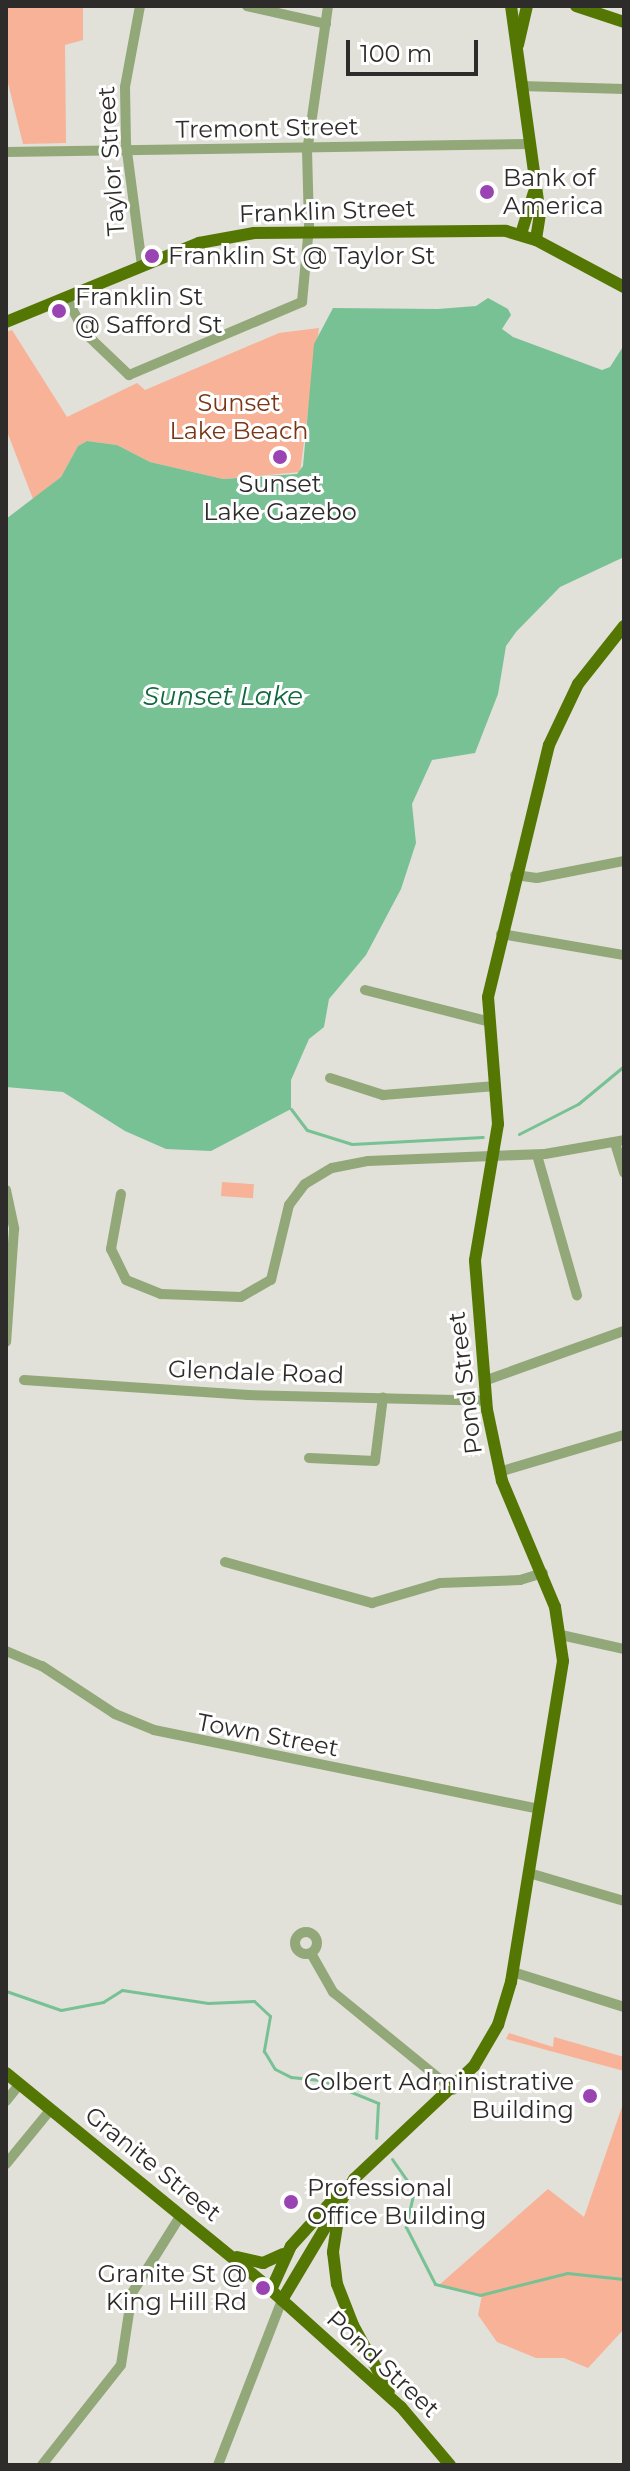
<!DOCTYPE html>
<style>
body{margin:0}
#map{position:relative;width:630px;height:2471px;overflow:hidden;background:#e1e0d9;font-family:Montserrat,sans-serif}
div>[style]{position:absolute}
[style*='--x']{left:calc(var(--x)*1px);top:calc(var(--y)*1px);width:calc(var(--w)*1px);rotate:calc(var(--a)*1deg)}
.green>*{inset:0;background:#f7b297;transform-origin:0 0}
.water>*{inset:0;background:#77c194}
.stream>*{height:3px;margin:-1.5px;padding:0 1.5px;transform-origin:1.5px;border-radius:1.5px;background:#77c194}
.minor>*{height:10px;margin:-5px;padding:0 5px;transform-origin:5px;border-radius:5px;background:#92a878}
.minor>.ring{margin:-5px;padding:0;box-sizing:content-box;background:none;border:10px solid #92a878;border-radius:50%}
.major>*{height:12px;margin:-6px;padding:0 6px;transform-origin:6px;border-radius:6px;background:#537702}
.dots>*{width:22px;height:22px;translate:-50% -50%;box-sizing:border-box;border:4px solid #fff;border-radius:50%}
span{translate:-50% -50%;white-space:nowrap;text-align:center;line-height:1.15;-webkit-text-stroke:6px #fff;paint-order:stroke}
.street-label{font-size:24px;color:#2d2c2a}
.poi-label{font-size:24px;color:#2d2c2a}
.left{translate:0 -50%;text-align:left}
.right{translate:-100% -50%;text-align:right}
.park-label{font-size:24px;color:#7a3718}
.water-label{font-size:26px;color:#11683e;font-style:italic}
.frame{position:absolute;inset:0;border:8px solid #2d2c2a;pointer-events:none}
.scale{position:absolute;left:346px;top:40px;width:132px;height:36px;box-sizing:border-box;border:4px solid #2d2c2a;border-top:0;padding-left:10px;font-size:24px;line-height:28px;white-space:nowrap;color:#2d2c2a;-webkit-text-stroke:6px #fff;paint-order:stroke}
</style>
<div id="map">
<div class="green">
<div style="clip-path:polygon(6px 6px,83px 6px,83px 40px,65px 45px,66px 143px,23px 144px,6px 75px)"></div>
<div style="clip-path:polygon(319px 328px,300px 472px,223px 479px,150px 462px,117px 445px,87px 441px,78px 446px,61px 477px,33px 499px,6px 429px,6px 332px,12px 330px,67px 417px,137px 383px,145px 390px,279px 333px)"></div>
<div style="left:222px;top:1182px;width:32px;height:14px;rotate:4deg"></div>
<div style="clip-path:polygon(509px 2033px,553px 2047px,554px 2037px,624px 2057px,624px 2071px,506px 2039px)"></div>
<div style="clip-path:polygon(624px 2101px,624px 2329px,588px 2368px,564px 2358px,536px 2358px,497px 2342px,478px 2315px,482px 2295px,438px 2286px,548px 2189px,584px 2217px)"></div>
</div>
<div class="water">
<div style="clip-path:polygon(488px 298px,508px 309px,511px 315px,502px 329px,513px 337px,602px 370px,610px 367px,624px 345px,624px 557px,560px 587px,516px 632px,506px 646px,498px 694px,475px 753px,432px 760px,412px 804px,416px 843px,401px 889px,366px 955px,329px 999px,324px 1027px,309px 1039px,291px 1080px,291px 1109px,211px 1151px,166px 1149px,125px 1131px,63px 1092px,6px 1087px,6px 519px,61px 477px,78px 446px,87px 441px,117px 445px,150px 462px,223px 479px,297px 474px,303px 466px,314px 344px,333px 308px,438px 309px,476px 306px)"></div>
</div>
<div class="stream">
<div style="--x:291;--y:1109;--w:26;--a:53"></div>
<div style="--x:307;--y:1130;--w:47;--a:17.3"></div>
<div style="--x:352;--y:1144;--w:131;--a:-3.1"></div>
<div style="--x:519;--y:1134;--w:66;--a:-27"></div>
<div style="--x:578;--y:1104;--w:60;--a:-39.6"></div>
<div style="--x:6;--y:1991;--w:58;--a:19.1"></div>
<div style="--x:61;--y:2010;--w:43;--a:-10.8"></div>
<div style="--x:103;--y:2002;--w:22;--a:-32"></div>
<div style="--x:122;--y:1990;--w:87;--a:8.6"></div>
<div style="--x:208;--y:2003;--w:46;--a:-2.5"></div>
<div style="--x:254;--y:2001;--w:22;--a:43"></div>
<div style="--x:270;--y:2016;--w:36;--a:100"></div>
<div style="--x:264;--y:2051;--w:21;--a:59"></div>
<div style="--x:275;--y:2069;--w:18;--a:27"></div>
<div style="--x:291;--y:2077;--w:31;--a:6"></div>
<div style="--x:322;--y:2080;--w:61;--a:22.3"></div>
<div style="--x:378;--y:2103;--w:35;--a:93"></div>
<div style="--x:392;--y:2159;--w:39;--a:55"></div>
<div style="--x:414;--y:2191;--w:37;--a:103"></div>
<div style="--x:406;--y:2227;--w:64;--a:63"></div>
<div style="--x:435;--y:2284;--w:46;--a:13.7"></div>
<div style="--x:480;--y:2295;--w:90;--a:-14.2"></div>
<div style="--x:567;--y:2273;--w:57;--a:6"></div>
</div>
<div class="minor">
<div style="--x:140;--y:6;--w:82;--a:100.5"></div>
<div style="--x:125;--y:87;--w:57;--a:89"></div>
<div style="--x:126;--y:144;--w:123;--a:82.5"></div>
<div style="--x:247;--y:6;--w:81;--a:12.8"></div>
<div style="--x:521;--y:86;--w:103;--a:1.7"></div>
<div style="--x:6;--y:152;--w:523;--a:-0.88"></div>
<div style="--x:66;--y:297;--w:41;--a:62.2"></div>
<div style="--x:85;--y:333;--w:61;--a:43.7"></div>
<div style="--x:129;--y:375;--w:188;--a:-22.9"></div>
<div style="--x:302;--y:302;--w:76;--a:-84.7"></div>
<div style="--x:309;--y:226;--w:74;--a:-91.5"></div>
<div style="--x:307;--y:152;--w:148;--a:-81.8"></div>
<div style="--x:515;--y:875;--w:22;--a:8"></div>
<div style="--x:537;--y:878;--w:89;--a:-11.1"></div>
<div style="--x:501;--y:934;--w:125;--a:9.7"></div>
<div style="--x:365;--y:990;--w:126;--a:14.3"></div>
<div style="--x:330;--y:1078;--w:56;--a:17.8"></div>
<div style="--x:383;--y:1095;--w:113;--a:-4.6"></div>
<div style="--x:615;--y:1143;--w:31;--a:73"></div>
<div style="--x:537;--y:1155;--w:146;--a:74.1"></div>
<div style="--x:6;--y:1190;--w:40;--a:78"></div>
<div style="--x:14;--y:1229;--w:113;--a:94"></div>
<div style="--x:121;--y:1194;--w:56;--a:100.3"></div>
<div style="--x:111;--y:1249;--w:34;--a:64"></div>
<div style="--x:126;--y:1280;--w:38;--a:22"></div>
<div style="--x:161;--y:1294;--w:80;--a:2.1"></div>
<div style="--x:241;--y:1297;--w:34;--a:-30"></div>
<div style="--x:271;--y:1280;--w:77;--a:-76.5"></div>
<div style="--x:289;--y:1205;--w:26;--a:-53"></div>
<div style="--x:305;--y:1184;--w:31;--a:-31"></div>
<div style="--x:332;--y:1168;--w:37;--a:-11"></div>
<div style="--x:368;--y:1161;--w:177;--a:-2.3"></div>
<div style="--x:545;--y:1154;--w:80;--a:-10"></div>
<div style="--x:24;--y:1380;--w:225;--a:3.8"></div>
<div style="--x:248;--y:1395;--w:238;--a:1.4"></div>
<div style="--x:484;--y:1381;--w:149;--a:-19.7"></div>
<div style="--x:309;--y:1458;--w:66;--a:2.6"></div>
<div style="--x:375;--y:1461;--w:64;--a:-82.9"></div>
<div style="--x:499;--y:1472;--w:130;--a:-16.5"></div>
<div style="--x:225;--y:1562;--w:153;--a:15.6"></div>
<div style="--x:372;--y:1603;--w:71;--a:-16.4"></div>
<div style="--x:440;--y:1583;--w:80;--a:-2.1"></div>
<div style="--x:520;--y:1580;--w:24;--a:-17"></div>
<div style="--x:561;--y:1635;--w:65;--a:12.5"></div>
<div style="--x:6;--y:1651;--w:39;--a:23"></div>
<div style="--x:42;--y:1666;--w:87;--a:33.3"></div>
<div style="--x:115;--y:1714;--w:42;--a:22.3"></div>
<div style="--x:154;--y:1730;--w:394;--a:11.6"></div>
<div style="--x:529;--y:1873;--w:99;--a:16.4"></div>
<div class="ring" style="left:295px;top:1932px;width:12px;height:12px"></div>
<div style="--x:312;--y:1955;--w:43;--a:60.4"></div>
<div style="--x:333;--y:1992;--w:155;--a:39.2"></div>
<div style="--x:513;--y:1972;--w:116;--a:17.5"></div>
<div style="--x:6;--y:2101;--w:22;--a:-51"></div>
<div style="--x:6;--y:2164;--w:71;--a:-50.7"></div>
<div style="--x:42;--y:2465;--w:127;--a:-51.7"></div>
<div style="--x:121;--y:2365;--w:73;--a:-81.3"></div>
<div style="--x:132;--y:2293;--w:92;--a:-57.9"></div>
<div style="--x:218;--y:2465;--w:177;--a:-68.8"></div>
</div>
<div class="major">
<div style="--x:511;--y:6;--w:210;--a:82.1"></div>
<div style="--x:540;--y:214;--w:26;--a:99"></div>
<div style="--x:576;--y:6;--w:51;--a:18.4"></div>
<div style="--x:518;--y:45;--w:40;--a:-77"></div>
<div style="--x:521;--y:234;--w:44;--a:-72.8"></div>
<div style="--x:6;--y:322;--w:209;--a:-22.3"></div>
<div style="--x:199;--y:243;--w:56;--a:-10.3"></div>
<div style="--x:254;--y:233;--w:252;--a:-0.5"></div>
<div style="--x:506;--y:231;--w:31;--a:17"></div>
<div style="--x:536;--y:240;--w:100;--a:28.1"></div>
<div style="--x:6;--y:2073;--w:330;--a:39.2"></div>
<div style="--x:262;--y:2282;--w:187;--a:42"></div>
<div style="--x:401;--y:2407;--w:76;--a:49.8"></div>
<div style="--x:340;--y:2206;--w:47;--a:98.7"></div>
<div style="--x:333;--y:2252;--w:32;--a:83"></div>
<div style="--x:337;--y:2284;--w:44;--a:68.7"></div>
<div style="--x:353;--y:2325;--w:75;--a:61.4"></div>
<div style="--x:237;--y:2257;--w:27;--a:13"></div>
<div style="--x:263;--y:2263;--w:22;--a:-24"></div>
<div style="--x:271;--y:2290;--w:48;--a:-65.6"></div>
<div style="--x:291;--y:2246;--w:73;--a:-47.8"></div>
<div style="--x:282;--y:2300;--w:141;--a:-59.2"></div>
<div style="--x:354;--y:2179;--w:165;--a:-43.3"></div>
<div style="--x:474;--y:2066;--w:48;--a:-59.7"></div>
<div style="--x:498;--y:2025;--w:45;--a:-73.2"></div>
<div style="--x:511;--y:1982;--w:325;--a:-80.8"></div>
<div style="--x:563;--y:1661;--w:55;--a:-98.4"></div>
<div style="--x:555;--y:1607;--w:137;--a:-112.8"></div>
<div style="--x:502;--y:1481;--w:73;--a:-101.9"></div>
<div style="--x:487;--y:1410;--w:150;--a:-94.6"></div>
<div style="--x:475;--y:1260;--w:138;--a:-80.4"></div>
<div style="--x:498;--y:1124;--w:127;--a:-94.5"></div>
<div style="--x:488;--y:997;--w:259;--a:-76.4"></div>
<div style="--x:549;--y:745;--w:68;--a:-64.6"></div>
<div style="--x:578;--y:684;--w:74;--a:-51.6"></div>
</div>
<div class="dots">
<div style="left:487px;top:192px;background:#9944b2"></div>
<div style="left:152px;top:256px;background:#9944b2"></div>
<div style="left:59px;top:311px;background:#9944b2"></div>
<div style="left:280px;top:457px;background:#9944b2"></div>
<div style="left:590px;top:2096px;background:#9944b2"></div>
<div style="left:291px;top:2202px;background:#9944b2"></div>
<div style="left:263px;top:2288px;background:#9944b2"></div>
</div>
<div class="street-label">
<span style="left:267px;top:128px;rotate:-1deg">Tremont Street</span>
<span style="left:111px;top:161px;rotate:-94deg">Taylor Street</span>
<span style="left:327px;top:211px;rotate:-2deg">Franklin Street</span>
<span style="left:256px;top:1372px;rotate:2deg">Glendale Road</span>
<span style="left:465px;top:1383px;rotate:-97deg">Pond Street</span>
<span style="left:268px;top:1735px;rotate:11deg">Town Street</span>
<span style="left:153px;top:2164px;rotate:39deg">Granite Street</span>
<span style="left:383px;top:2364px;rotate:43deg">Pond Street</span>
</div>
<div class="poi-label">
<span class="left" style="left:503px;top:192px">Bank of<br>America</span>
<span class="left" style="left:168px;top:256px">Franklin St @ Taylor St</span>
<span class="left" style="left:75px;top:311px">Franklin St<br>@ Safford St</span>
<span style="left:280px;top:498px">Sunset<br>Lake Gazebo</span>
<span class="right" style="left:574px;top:2096px">Colbert Administrative<br>Building</span>
<span class="left" style="left:307px;top:2202px">Professional<br>Office Building</span>
<span class="right" style="left:247px;top:2288px">Granite St @<br>King Hill Rd</span>
</div>
<div class="park-label">
<span style="left:239px;top:417px">Sunset<br>Lake Beach</span>
</div>
<div class="water-label">
<span style="left:223px;top:697px">Sunset Lake</span>
</div>
<div class="frame"></div>
<div class="scale">100 m</div>
</div>
